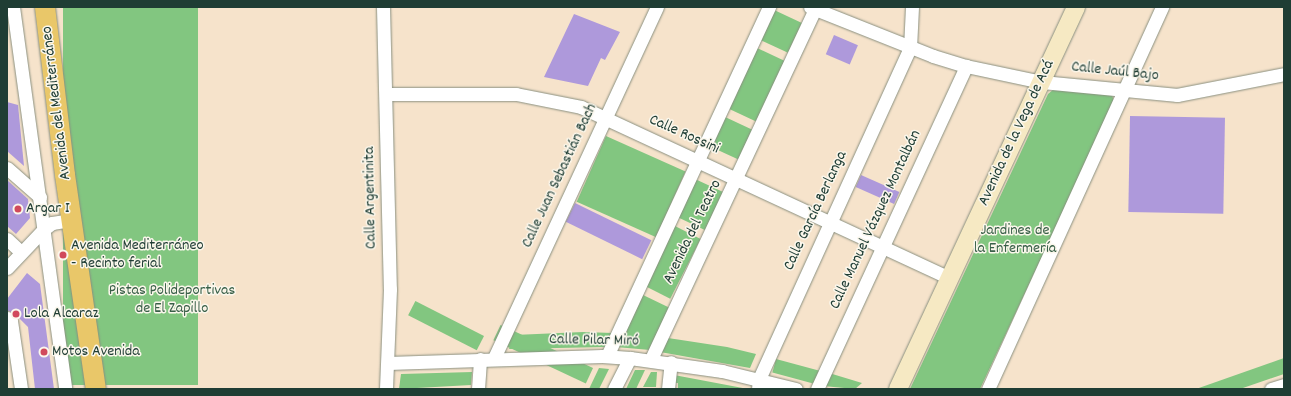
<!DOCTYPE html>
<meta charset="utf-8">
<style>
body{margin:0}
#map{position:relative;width:1291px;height:396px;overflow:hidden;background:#f6e3cb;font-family:Dekko,sans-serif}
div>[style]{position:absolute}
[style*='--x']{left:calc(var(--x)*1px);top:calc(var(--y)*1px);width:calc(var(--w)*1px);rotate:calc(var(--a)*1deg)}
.green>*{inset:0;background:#82c680;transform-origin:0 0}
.building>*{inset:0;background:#ae99db;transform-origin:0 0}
.roads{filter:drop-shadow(0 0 1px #8a9080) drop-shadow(0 0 1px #8a9080)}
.street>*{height:13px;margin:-6.5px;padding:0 6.5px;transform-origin:6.5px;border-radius:6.5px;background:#fff}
.secondary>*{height:18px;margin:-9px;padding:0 9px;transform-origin:9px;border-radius:9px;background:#f6e9c3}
.primary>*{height:20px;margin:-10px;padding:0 10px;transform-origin:10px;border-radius:10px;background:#e9c769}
.dots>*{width:11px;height:11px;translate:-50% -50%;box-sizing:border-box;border:2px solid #fbf7ec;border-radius:50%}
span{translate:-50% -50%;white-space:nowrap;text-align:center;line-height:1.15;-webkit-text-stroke:3px #fbf7ec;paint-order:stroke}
.street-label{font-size:16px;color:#1f3d34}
.poi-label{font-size:16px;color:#1f3d34}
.left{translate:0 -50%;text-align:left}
.park-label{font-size:16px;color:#385f47}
.frame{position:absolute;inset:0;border:8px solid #1f3d34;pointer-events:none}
</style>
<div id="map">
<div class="green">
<div style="left:63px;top:7px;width:135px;height:378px"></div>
<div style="left:772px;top:9px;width:33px;height:33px;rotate:25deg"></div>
<div style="left:755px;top:47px;width:33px;height:67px;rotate:25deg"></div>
<div style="clip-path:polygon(1054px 89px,1112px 94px,1114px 103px,980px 389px,910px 389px,1048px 94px)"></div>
<div style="left:723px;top:116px;width:33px;height:33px;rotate:25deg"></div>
<div style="left:606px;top:136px;width:87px;height:72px;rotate:24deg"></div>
<div style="left:695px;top:179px;width:31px;height:42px;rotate:25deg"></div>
<div style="left:673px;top:225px;width:31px;height:67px;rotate:27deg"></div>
<div style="clip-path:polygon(641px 294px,670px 308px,650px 350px,616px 347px)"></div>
<div style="clip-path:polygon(583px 332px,613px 333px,605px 347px,509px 349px,514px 335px)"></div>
<div style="left:484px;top:336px;width:16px;height:77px;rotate:117deg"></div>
<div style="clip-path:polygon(668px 338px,727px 347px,756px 354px,750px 368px,660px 352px)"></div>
<div style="clip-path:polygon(1284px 358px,1284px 374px,1240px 389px,1196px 389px)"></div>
<div style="left:776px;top:359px;width:47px;height:14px;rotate:15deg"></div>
<div style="left:593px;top:368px;width:17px;height:102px;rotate:115deg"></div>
<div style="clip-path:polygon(599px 368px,609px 369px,599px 389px,589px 389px)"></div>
<div style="clip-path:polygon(635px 370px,645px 370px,636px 389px,626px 389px)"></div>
<div style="clip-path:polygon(472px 372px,471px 385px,399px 389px,401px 374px)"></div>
<div style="clip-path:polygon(651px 372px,657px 372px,656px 387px,643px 387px)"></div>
<div style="clip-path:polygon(829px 373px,862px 383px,855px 389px,823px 386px)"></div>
<div style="clip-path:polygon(674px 375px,748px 389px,678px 389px,678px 383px,673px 383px)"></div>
</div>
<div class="building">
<div style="clip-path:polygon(574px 14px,620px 32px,605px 60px,601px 58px,588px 86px,544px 77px)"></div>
<div style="left:834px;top:35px;width:26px;height:21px;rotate:23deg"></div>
<div style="clip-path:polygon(7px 102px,18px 105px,24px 166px,7px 151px)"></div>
<div style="left:1130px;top:116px;width:95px;height:96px;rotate:1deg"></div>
<div style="left:861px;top:175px;width:42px;height:13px;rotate:24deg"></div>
<div style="clip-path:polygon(7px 180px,28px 199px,30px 218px,16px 234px,7px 226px)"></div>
<div style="left:575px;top:203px;width:85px;height:21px;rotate:26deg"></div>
<div style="clip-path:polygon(27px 273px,40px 284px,54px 389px,35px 389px,28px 327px,16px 315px,7px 310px,7px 299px)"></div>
</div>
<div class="roads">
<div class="street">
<div style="--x:13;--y:7;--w:386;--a:82.2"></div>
<div style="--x:383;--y:7;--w:282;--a:88.6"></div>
<div style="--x:390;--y:289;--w:100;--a:92.3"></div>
<div style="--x:810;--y:7;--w:132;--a:21.7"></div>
<div style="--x:933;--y:56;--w:34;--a:17"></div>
<div style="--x:966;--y:66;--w:78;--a:11.9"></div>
<div style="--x:1042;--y:82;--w:136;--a:5.5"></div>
<div style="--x:1177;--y:95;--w:109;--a:-11.1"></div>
<div style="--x:387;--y:94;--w:129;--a:0"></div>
<div style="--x:516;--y:94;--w:66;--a:11.3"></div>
<div style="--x:581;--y:107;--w:406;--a:24.9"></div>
<div style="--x:7;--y:168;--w:44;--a:41.3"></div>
<div style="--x:7;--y:239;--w:19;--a:43"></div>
<div style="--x:7;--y:268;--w:54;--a:-46.5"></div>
<div style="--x:44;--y:229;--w:10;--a:-37"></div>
<div style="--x:52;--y:223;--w:20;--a:-9"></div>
<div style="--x:7;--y:318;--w:5;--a:37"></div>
<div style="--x:11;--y:321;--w:69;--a:81.6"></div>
<div style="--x:607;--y:356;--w:385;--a:-65.1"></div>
<div style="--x:494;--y:358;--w:387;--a:-65.1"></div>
<div style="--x:651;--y:359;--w:387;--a:-64.9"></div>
<div style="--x:388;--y:363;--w:214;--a:-1.9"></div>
<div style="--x:602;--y:356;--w:28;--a:4"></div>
<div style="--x:630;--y:358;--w:93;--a:8"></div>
<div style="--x:722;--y:371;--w:76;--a:13.7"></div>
<div style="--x:478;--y:389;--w:30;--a:-86"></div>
<div style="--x:614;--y:389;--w:35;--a:-63"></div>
<div style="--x:668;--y:389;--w:27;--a:-84"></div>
<div style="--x:758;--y:389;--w:10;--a:-84"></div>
<div style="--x:759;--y:379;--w:364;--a:-65.5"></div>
<div style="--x:910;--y:48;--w:41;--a:-87.2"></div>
<div style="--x:817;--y:389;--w:356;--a:-65.2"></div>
<div style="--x:988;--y:389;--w:420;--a:-65.5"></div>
<div style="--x:1271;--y:389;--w:14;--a:-17"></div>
</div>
<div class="secondary">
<div style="--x:898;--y:389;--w:421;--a:-65"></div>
</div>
<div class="primary">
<div style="--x:45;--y:7;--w:169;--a:83.2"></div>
<div style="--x:65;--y:175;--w:216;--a:81.8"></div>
</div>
</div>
<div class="dots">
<div style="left:18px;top:209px;background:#d1495b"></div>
<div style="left:63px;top:255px;background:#d1495b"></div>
<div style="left:16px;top:314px;background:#d1495b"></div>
<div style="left:44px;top:352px;background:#d1495b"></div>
</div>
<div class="street-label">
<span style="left:1115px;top:72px;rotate:6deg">Calle Jaúl Bajo</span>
<span style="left:57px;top:103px;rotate:-97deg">Avenida del Mediterráneo</span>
<span style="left:1017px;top:133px;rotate:-65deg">Avenida de la Vega de Acá</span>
<span style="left:684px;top:135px;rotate:24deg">Calle Rossini</span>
<span style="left:560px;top:176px;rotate:-65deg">Calle Juan Sebastián Bach</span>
<span style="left:371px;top:198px;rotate:-91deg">Calle Argentinita</span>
<span style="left:816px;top:211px;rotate:-65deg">Calle García Berlanga</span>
<span style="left:876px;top:220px;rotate:-65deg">Calle Manuel Vázquez Montalbán</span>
<span style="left:693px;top:232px;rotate:-64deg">Avenida del Teatro</span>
<span style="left:594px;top:341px;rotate:1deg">Calle Pilar Miró</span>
</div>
<div class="poi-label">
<span class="left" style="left:26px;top:209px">Argar I</span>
<span class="left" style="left:71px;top:255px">Avenida Mediterráneo<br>- Recinto ferial</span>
<span class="left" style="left:24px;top:314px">Lola Alcaraz</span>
<span class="left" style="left:52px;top:352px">Motos Avenida</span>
</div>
<div class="park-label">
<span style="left:1015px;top:240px">Jardines de<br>la Enfermería</span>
<span style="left:172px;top:300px">Pistas Polideportivas<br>de El Zapillo</span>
</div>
<div class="frame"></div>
</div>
